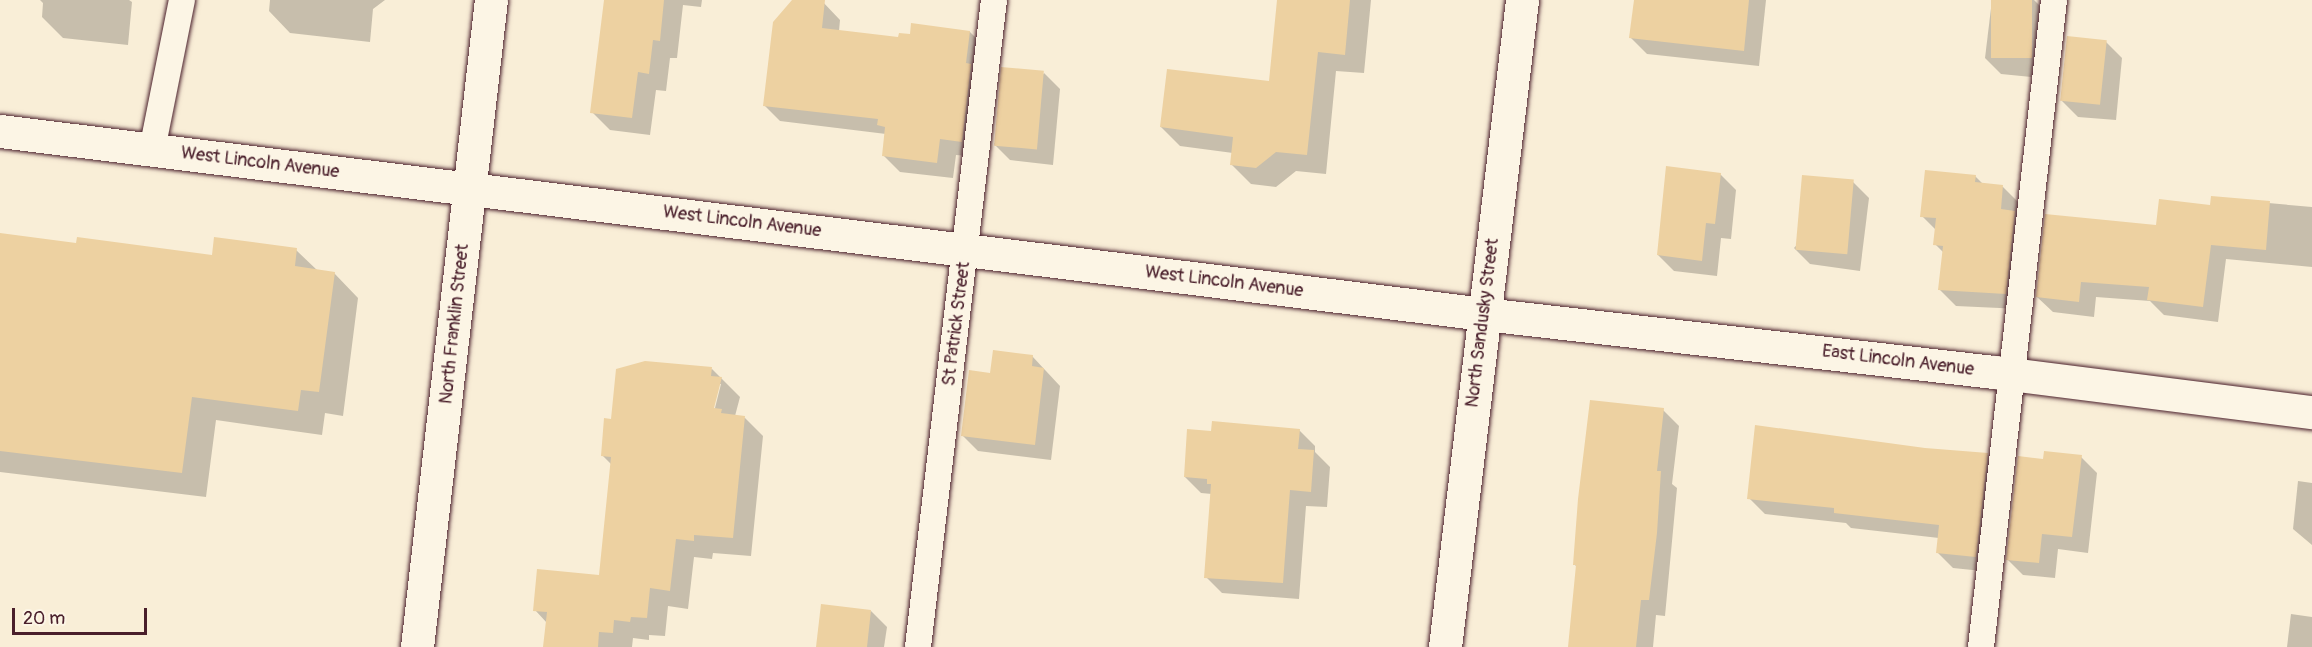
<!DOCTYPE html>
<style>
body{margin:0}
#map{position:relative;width:2312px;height:647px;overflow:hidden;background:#f9eed7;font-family:Pangolin,sans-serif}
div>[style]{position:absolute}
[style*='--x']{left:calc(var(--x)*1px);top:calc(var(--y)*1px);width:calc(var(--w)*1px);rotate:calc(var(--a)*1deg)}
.shadow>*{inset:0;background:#0003}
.building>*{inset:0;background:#edd1a1;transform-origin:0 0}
.roads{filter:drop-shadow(0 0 2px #4a1f2b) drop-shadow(0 0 2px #4a1f2b)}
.lane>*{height:26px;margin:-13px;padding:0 13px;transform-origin:13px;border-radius:13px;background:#fcf5e5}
.street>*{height:33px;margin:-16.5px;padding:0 16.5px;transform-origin:16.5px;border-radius:16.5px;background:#fcf5e5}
.secondary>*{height:33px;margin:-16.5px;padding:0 16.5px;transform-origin:16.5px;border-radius:16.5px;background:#fcf5e5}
span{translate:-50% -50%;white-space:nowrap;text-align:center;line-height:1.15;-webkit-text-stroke:5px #fcf5e5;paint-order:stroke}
.street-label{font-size:18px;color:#4a1f2b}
.scale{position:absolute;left:12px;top:608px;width:135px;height:27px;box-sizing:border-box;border:3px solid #4a1f2b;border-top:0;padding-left:8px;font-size:18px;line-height:21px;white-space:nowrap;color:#4a1f2b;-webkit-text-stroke:4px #fcf5e5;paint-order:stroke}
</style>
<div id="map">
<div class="shadow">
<div style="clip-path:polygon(40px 0,129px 0,132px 2px,128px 45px,63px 38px,42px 17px,43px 3px)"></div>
<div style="clip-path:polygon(270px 0,385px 0,373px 9px,370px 42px,290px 33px,269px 11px)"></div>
<div style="clip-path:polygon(606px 0,702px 0,701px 7px,683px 5px,677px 58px,670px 58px,666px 91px,656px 90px,650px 135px,610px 130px,592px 112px)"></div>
<div style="clip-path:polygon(793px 0,821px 0,840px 20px,839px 31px,900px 38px,970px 32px,986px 48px,978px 157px,956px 155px,953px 178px,900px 172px,884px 156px,886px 134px,780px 121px,764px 105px)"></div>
<div style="clip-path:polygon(1279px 0,1371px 0,1364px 73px,1336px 71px,1326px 174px,1296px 171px,1276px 187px,1251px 184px,1231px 164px,1233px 153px,1180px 146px,1161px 127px,1271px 83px)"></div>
<div style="clip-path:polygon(1635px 0,1766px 0,1759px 66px,1647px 54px,1631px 38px)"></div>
<div style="clip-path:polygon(1992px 0,2034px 0,2048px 14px,2041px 78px,2001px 74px,1985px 58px)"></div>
<div style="clip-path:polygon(2106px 42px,2122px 58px,2116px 120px,2078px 117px,2062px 101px)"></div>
<div style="clip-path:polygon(1044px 73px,1060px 89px,1053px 165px,1010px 160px,994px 144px)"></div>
<div style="clip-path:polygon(1720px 174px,1736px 190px,1731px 239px,1721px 238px,1717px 276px,1674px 271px,1658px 255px)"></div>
<div style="clip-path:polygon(1975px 176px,1984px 185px,2003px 187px,2019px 203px,2021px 309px,1956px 306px,1940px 290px,1944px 253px,1935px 244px,1936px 230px,1922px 216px)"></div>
<div style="clip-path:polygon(1853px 182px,1869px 198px,1860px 271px,1810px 264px,1794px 248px)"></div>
<div style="clip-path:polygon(2212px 198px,2312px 207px,2312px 267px,2226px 259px,2218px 322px,2164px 315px,2150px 301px,2096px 297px,2094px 317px,2053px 312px,2037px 297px,2157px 227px,2211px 207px)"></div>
<div style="clip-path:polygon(0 242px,213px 257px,296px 250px,318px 271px,334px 273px,358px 298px,343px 416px,325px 413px,322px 435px,216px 420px,206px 497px,0 472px)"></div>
<div style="clip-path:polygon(1032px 356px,1060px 386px,1051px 460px,978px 451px,962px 435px,991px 375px)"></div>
<div style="clip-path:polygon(evenodd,712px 369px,740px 397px,735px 416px,745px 418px,763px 436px,751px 556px,713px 553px,712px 559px,694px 557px,688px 609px,668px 606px,665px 636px,649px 635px,649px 640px,633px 638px,632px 647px,544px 647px,547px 623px,535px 610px,600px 577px,612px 465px,602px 455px,613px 420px,712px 369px,718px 384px,721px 384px,713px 416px,711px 415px,718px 384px)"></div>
<div style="clip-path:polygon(1663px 410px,1679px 426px,1672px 484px,1677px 488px,1665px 616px,1656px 615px,1653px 647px,1569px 647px,1578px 568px,1574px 564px)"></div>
<div style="clip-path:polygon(1299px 430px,1315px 446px,1315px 452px,1330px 467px,1327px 507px,1306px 506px,1299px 599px,1222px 593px,1206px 577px,1212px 494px,1201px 493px,1185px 477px,1213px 433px)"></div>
<div style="clip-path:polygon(1925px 449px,1987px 454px,2003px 470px,1992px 572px,1953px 568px,1937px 552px,1939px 538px,1851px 528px,1846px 523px,1765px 514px,1749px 498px)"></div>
<div style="clip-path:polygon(2081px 457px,2097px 473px,2088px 553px,2058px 549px,2055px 578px,2023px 575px,2007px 559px,2044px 460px)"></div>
<div style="clip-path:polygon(2298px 481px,2312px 483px,2312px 545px,2293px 529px)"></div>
<div style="clip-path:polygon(871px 611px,887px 627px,884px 647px,817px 647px)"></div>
<div style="clip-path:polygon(2291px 614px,2312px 617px,2312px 647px,2287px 647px)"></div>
</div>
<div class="building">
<div style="clip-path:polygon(604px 0,664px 0,660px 41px,653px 40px,649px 74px,638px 72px,632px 118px,590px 113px)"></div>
<div style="clip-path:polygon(792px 0,825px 0,822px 28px,898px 37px,899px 33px,910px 34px,911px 23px,970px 31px,966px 63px,971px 64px,962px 142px,940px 139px,937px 163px,882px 156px,885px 127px,877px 125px,878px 119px,763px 106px,773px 22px)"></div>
<div style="clip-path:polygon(1277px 0,1350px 0,1345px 55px,1318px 52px,1307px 155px,1276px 152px,1256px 168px,1230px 165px,1233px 137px,1160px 127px,1167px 69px,1269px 81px)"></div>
<div style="clip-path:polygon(1634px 0,1749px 0,1744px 51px,1629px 38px)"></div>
<div style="left:1991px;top:0;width:41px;height:58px"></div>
<div style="left:2067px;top:36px;width:40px;height:65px;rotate:6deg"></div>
<div style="left:1001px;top:67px;width:43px;height:79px;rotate:5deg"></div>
<div style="clip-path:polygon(1666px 166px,1721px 173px,1715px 224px,1706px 223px,1702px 261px,1657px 255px)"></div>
<div style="clip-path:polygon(1925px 170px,1976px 175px,1975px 182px,2003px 185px,2001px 209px,2015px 211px,2006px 294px,1938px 290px,1943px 246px,1933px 245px,1936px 218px,1920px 217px)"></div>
<div style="left:1802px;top:175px;width:52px;height:75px;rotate:5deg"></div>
<div style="clip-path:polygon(2211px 196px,2270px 201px,2266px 250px,2211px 245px,2203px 307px,2147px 300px,2149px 287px,2081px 282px,2079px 302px,2036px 297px,2045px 214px,2156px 225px,2159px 199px,2210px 205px)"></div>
<div style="clip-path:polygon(0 233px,76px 243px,77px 237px,212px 255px,214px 237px,297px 248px,295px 266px,335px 272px,319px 392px,301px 390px,298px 411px,192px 397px,182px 473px,0 451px)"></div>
<div style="clip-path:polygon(993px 350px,1033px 355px,1032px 366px,1044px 368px,1035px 445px,961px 436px,969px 370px,990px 373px)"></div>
<div style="clip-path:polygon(645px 361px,712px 367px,711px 376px,722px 377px,714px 408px,722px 409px,721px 413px,745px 416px,733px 538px,694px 535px,694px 541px,676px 539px,670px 591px,650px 588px,647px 618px,631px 617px,630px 622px,614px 620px,613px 633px,599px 632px,598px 647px,543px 647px,547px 612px,533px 611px,537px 569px,599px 575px,611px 457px,601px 456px,604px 418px,611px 419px,616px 369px)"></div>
<div style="clip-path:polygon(1590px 400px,1664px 408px,1657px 471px,1661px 471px,1657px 533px,1649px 600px,1641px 600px,1636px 647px,1568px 647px,1576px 565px,1573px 565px,1578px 499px)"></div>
<div style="clip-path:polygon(1212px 421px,1300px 429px,1298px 449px,1314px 450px,1311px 492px,1290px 490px,1283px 583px,1204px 578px,1211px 484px,1207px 484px,1207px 479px,1184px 477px,1187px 429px,1211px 431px)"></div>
<div style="clip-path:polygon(1755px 425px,1925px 448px,1988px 453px,1976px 557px,1936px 553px,1939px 525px,1834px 513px,1834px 508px,1747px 499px)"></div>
<div style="clip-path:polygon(2044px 451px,2082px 455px,2072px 537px,2042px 534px,2039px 563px,2006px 560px,2018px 456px,2043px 459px)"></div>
<div style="clip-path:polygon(821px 604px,871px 610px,867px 647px,816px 647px)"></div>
</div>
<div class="roads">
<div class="lane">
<div style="--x:152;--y:150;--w:153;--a:-78.7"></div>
<div style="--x:918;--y:647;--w:651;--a:-83.3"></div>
<div style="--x:1981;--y:647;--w:651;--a:-83.56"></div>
</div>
<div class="street">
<div style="--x:0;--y:131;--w:1495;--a:7.03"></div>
<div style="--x:1484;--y:314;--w:513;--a:6.49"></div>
<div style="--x:1994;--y:372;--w:321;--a:7.2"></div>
<div style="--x:417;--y:647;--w:651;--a:-83.48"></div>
</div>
<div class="secondary">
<div style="--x:1445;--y:647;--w:652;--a:-83.21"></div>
</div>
</div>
<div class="street-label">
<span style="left:260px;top:163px;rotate:7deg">West Lincoln Avenue</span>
<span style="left:742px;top:222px;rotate:7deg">West Lincoln Avenue</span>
<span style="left:1224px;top:282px;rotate:7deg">West Lincoln Avenue</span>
<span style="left:1483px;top:323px;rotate:-83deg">North Sandusky Street</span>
<span style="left:455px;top:324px;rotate:-84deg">North Franklin Street</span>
<span style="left:957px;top:324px;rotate:-83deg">St Patrick Street</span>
<span style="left:1898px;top:361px;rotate:7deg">East Lincoln Avenue</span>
</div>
<div class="scale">20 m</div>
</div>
